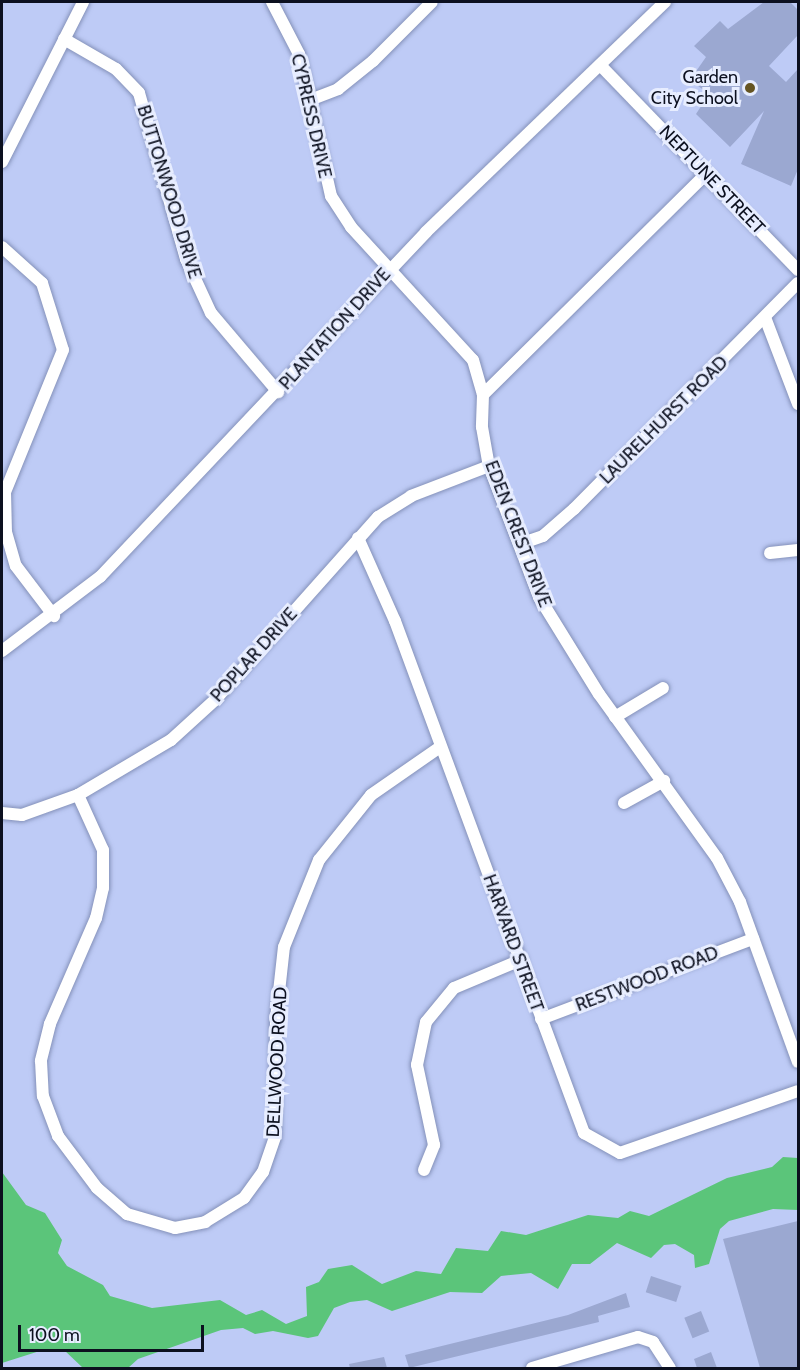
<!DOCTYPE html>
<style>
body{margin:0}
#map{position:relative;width:800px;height:1370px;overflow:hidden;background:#becbf6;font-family:Cabin,sans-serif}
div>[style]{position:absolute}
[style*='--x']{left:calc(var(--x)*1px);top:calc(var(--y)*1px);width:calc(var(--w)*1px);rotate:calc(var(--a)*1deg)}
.green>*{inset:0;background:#5bc57a}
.building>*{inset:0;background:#9ba8d1;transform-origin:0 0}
.roads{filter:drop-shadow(0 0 2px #8491b9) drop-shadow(0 0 2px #8491b9)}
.minor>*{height:12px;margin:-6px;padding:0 6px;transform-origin:6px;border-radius:6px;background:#fff}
.dots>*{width:16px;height:16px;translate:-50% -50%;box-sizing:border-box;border:3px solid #e7edff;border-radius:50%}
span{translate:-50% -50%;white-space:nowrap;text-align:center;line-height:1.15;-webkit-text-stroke:6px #e7edff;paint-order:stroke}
.poi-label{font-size:18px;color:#0c101f}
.right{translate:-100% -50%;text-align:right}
.street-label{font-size:18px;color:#0c101f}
.frame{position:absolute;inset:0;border:3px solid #0c101f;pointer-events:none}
.scale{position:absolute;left:18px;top:1325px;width:186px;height:27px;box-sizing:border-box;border:3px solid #0c101f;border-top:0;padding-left:8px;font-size:18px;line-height:21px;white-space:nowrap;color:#0c101f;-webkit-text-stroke:4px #e7edff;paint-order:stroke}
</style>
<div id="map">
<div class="green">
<div style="clip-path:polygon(783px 1157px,798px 1158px,798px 1210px,773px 1209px,729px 1221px,720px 1229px,709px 1264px,695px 1268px,694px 1255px,675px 1244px,664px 1245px,651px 1258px,617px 1243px,590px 1264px,572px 1264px,558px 1289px,531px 1273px,501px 1276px,482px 1293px,450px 1292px,392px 1311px,367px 1300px,350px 1302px,334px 1308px,318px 1336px,308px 1338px,273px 1331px,255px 1334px,243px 1328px,221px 1330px,138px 1359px,128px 1368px,83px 1368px,64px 1350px,46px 1349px,2px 1363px,2px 1172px,26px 1205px,45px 1213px,62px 1240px,58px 1253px,67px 1266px,103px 1285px,110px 1296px,152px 1308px,220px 1300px,246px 1315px,262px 1310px,286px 1324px,307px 1316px,306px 1287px,319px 1282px,328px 1269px,352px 1265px,382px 1284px,416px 1271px,441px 1274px,456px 1248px,488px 1251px,501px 1231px,526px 1235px,588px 1215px,618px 1218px,630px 1211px,649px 1216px,727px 1178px,772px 1167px)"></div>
</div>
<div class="building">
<div style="clip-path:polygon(764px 2px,790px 2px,798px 10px,798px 35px,769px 66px,786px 82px,798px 69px,798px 169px,791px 186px,741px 164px,764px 111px,730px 147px,696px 114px,709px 94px,690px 80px,706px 57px,694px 46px,720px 21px,728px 29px)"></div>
<div style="clip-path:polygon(798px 1221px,798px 1368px,760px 1368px,723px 1239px)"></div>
<div style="left:651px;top:1276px;width:32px;height:17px;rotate:18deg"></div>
<div style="clip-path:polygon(626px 1293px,630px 1307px,598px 1316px,599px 1322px,409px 1368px,405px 1355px,568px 1315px)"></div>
<div style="left:701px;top:1311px;width:22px;height:18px;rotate:68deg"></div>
<div style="clip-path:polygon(711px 1352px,717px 1368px,697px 1368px,694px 1359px)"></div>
<div style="clip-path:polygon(384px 1357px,387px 1368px,350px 1368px,349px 1364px)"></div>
</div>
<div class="roads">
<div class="minor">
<div style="--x:272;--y:2;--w:59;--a:62.6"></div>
<div style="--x:299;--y:54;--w:146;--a:77.3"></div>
<div style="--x:331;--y:196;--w:37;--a:57"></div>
<div style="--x:351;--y:227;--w:180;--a:47.5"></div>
<div style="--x:473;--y:360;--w:36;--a:74"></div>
<div style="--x:64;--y:39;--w:60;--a:30"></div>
<div style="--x:116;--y:69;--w:33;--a:46"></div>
<div style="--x:139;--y:93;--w:173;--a:74.2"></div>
<div style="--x:186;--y:259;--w:60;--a:65.2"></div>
<div style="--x:211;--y:313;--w:104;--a:49.7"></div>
<div style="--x:600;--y:65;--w:285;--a:46"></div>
<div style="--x:310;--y:100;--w:30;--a:-21"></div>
<div style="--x:338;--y:89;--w:45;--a:-38.7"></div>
<div style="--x:373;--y:61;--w:83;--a:-45"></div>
<div style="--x:2;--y:162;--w:179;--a:-63.1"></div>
<div style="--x:706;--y:174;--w:314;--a:135.3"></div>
<div style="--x:483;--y:395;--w:32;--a:92"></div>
<div style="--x:482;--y:427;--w:40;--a:80"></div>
<div style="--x:489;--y:466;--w:140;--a:69.1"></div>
<div style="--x:539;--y:597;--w:114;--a:58.3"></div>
<div style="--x:599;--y:694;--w:202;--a:54.3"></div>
<div style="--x:717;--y:858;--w:50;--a:62.4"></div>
<div style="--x:740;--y:902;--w:170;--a:70.1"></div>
<div style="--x:2;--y:247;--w:54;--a:42"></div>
<div style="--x:42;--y:283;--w:70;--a:72.6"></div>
<div style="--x:63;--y:350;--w:153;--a:112.2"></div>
<div style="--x:5;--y:492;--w:40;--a:88.6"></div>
<div style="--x:6;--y:532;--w:35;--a:74"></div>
<div style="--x:16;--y:566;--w:63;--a:52.8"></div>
<div style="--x:766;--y:320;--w:90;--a:69.1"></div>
<div style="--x:358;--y:538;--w:91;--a:66"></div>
<div style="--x:395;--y:621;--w:546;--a:69.74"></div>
<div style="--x:584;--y:1133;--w:41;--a:29.1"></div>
<div style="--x:620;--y:1153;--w:188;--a:-19.2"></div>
<div style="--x:520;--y:544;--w:24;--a:-19"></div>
<div style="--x:543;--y:536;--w:41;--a:-41.1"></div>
<div style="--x:574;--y:509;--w:318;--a:-45.3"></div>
<div style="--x:770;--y:553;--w:28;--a:-6"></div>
<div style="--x:2;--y:651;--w:123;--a:-37.1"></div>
<div style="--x:100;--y:577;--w:475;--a:-46.6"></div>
<div style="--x:426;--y:232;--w:332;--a:-43.9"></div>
<div style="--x:615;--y:717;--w:56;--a:-31.1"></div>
<div style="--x:78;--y:795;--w:60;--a:65.6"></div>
<div style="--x:103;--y:850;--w:38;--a:90"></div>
<div style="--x:103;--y:888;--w:31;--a:103"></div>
<div style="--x:96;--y:918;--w:116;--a:113.5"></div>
<div style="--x:50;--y:1024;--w:38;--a:104"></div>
<div style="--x:41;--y:1061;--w:35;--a:87"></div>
<div style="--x:43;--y:1096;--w:43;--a:69.4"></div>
<div style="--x:58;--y:1136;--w:65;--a:53.1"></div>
<div style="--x:97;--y:1188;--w:40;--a:41"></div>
<div style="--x:127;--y:1214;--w:50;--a:16.3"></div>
<div style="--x:175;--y:1228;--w:31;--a:-11"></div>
<div style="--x:205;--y:1222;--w:46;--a:-31.6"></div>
<div style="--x:244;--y:1198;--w:32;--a:-54"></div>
<div style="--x:263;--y:1172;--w:37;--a:-71"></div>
<div style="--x:275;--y:1137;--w:118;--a:-89.5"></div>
<div style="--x:276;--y:1019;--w:72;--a:-83.7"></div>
<div style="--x:284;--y:947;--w:94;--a:-68.1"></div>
<div style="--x:319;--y:860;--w:83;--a:-51.3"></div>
<div style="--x:371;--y:795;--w:84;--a:-34.8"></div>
<div style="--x:624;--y:803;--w:46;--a:-28.8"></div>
<div style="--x:2;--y:813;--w:20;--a:6"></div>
<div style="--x:22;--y:815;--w:59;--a:-19.7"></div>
<div style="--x:78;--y:795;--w:108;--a:-30.6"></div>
<div style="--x:171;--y:740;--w:59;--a:-42.3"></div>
<div style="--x:215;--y:700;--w:245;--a:-48.3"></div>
<div style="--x:378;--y:517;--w:39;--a:-32"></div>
<div style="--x:411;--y:496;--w:84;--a:-21"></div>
<div style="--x:541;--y:1019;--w:227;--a:-20.7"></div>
<div style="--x:424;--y:1170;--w:27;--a:-68"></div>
<div style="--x:434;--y:1145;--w:82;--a:-102"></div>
<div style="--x:417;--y:1065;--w:44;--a:-78.2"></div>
<div style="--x:426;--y:1022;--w:44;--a:-50.5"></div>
<div style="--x:454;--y:988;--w:73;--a:-22.7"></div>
<div style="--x:532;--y:1368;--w:110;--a:-16.3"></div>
<div style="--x:638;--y:1337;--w:16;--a:18"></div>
<div style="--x:653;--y:1342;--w:31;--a:57"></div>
</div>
</div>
<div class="dots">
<div style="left:750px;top:88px;background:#655422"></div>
</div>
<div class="poi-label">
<span class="right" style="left:738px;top:88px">Garden<br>City School</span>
</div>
<div class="street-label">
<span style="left:311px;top:116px;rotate:77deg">CYPRESS DRIVE</span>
<span style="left:712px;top:180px;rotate:46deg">NEPTUNE STREET</span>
<span style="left:169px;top:192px;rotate:73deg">BUTTONWOOD DRIVE</span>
<span style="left:335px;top:329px;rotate:-48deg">PLANTATION DRIVE</span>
<span style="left:664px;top:420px;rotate:-45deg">LAURELHURST ROAD</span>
<span style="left:518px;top:534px;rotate:69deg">EDEN CREST DRIVE</span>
<span style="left:254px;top:655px;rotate:-48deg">POPLAR DRIVE</span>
<span style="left:513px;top:943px;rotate:70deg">HARVARD STREET</span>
<span style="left:647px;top:979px;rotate:-21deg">RESTWOOD ROAD</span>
<span style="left:277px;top:1062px;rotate:-87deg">DELLWOOD ROAD</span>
</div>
<div class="frame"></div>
<div class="scale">100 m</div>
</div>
